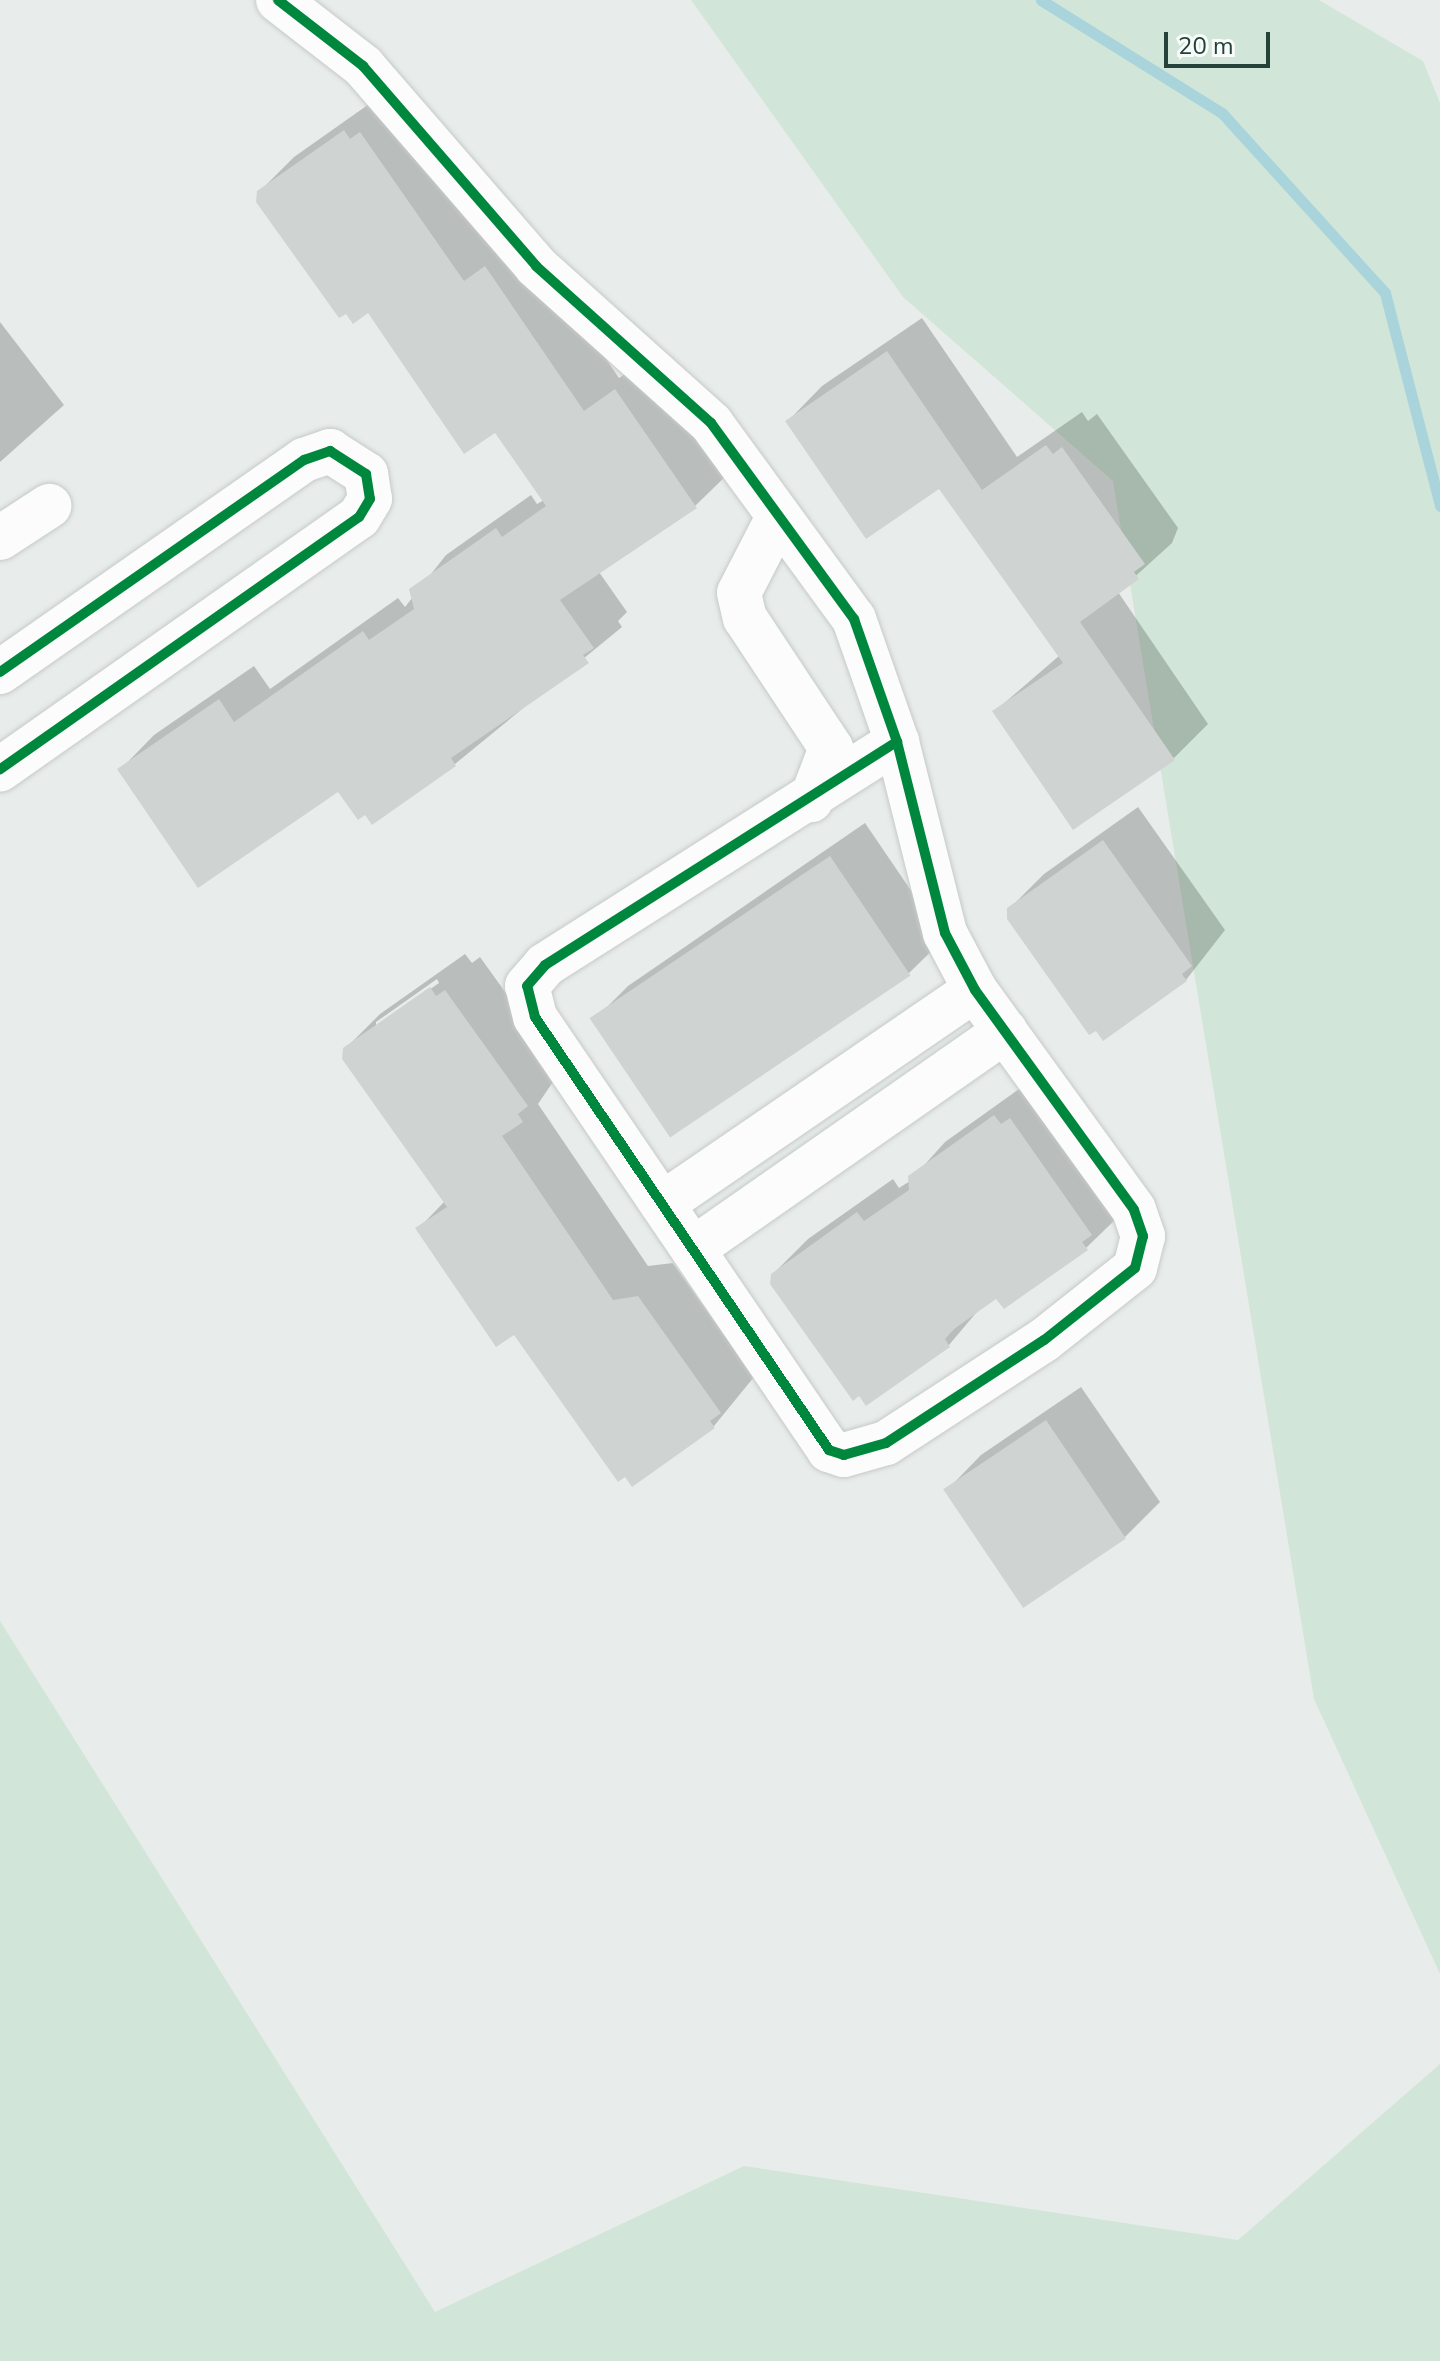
<!DOCTYPE html>
<style>
body{margin:0}
#map{position:relative;width:1440px;height:2361px;overflow:hidden;background:#e8edeb;font-family:"Nunito Sans",sans-serif}
div>[style]{position:absolute}
[style*='--x']{left:calc(var(--x)*1px);top:calc(var(--y)*1px);width:calc(var(--w)*1px);rotate:calc(var(--a)*1deg)}
.green>*{inset:0;background:#d1e6d8}
.shadow>*{inset:0;background:#0003}
.stream>*{height:11px;margin:-5.5px;padding:0 5.5px;transform-origin:5.5px;border-radius:5.5px;background:#a9d4db}
.building>*{inset:0;background:#cfd4d2;transform-origin:0 0}
.roads{filter:drop-shadow(0 0 2px #c5cac8) drop-shadow(0 0 2px #c5cac8)}
.minor>*{height:44px;margin:-22px;padding:0 22px;transform-origin:22px;border-radius:22px;background:#fcfcfc}
.cycleway>*{height:10px;margin:-5px;padding:0 5px;transform-origin:5px;border-radius:5px;background:#00873e}
span{translate:-50% -50%;white-space:nowrap;text-align:center;line-height:1.15;-webkit-text-stroke:7px #f7fbf9;paint-order:stroke}
.scale{position:absolute;left:1164px;top:32px;width:106px;height:36px;box-sizing:border-box;border:4px solid #24423a;border-top:0;padding-left:10px;font-size:24px;line-height:28px;white-space:nowrap;color:#24423a;-webkit-text-stroke:6px #f7fbf9;paint-order:stroke}
</style>
<div id="map">
<div class="green">
<div style="clip-path:polygon(691px 0,1319px 0,1423px 61px,1440px 103px,1440px 1974px,1314px 1699px,1113px 481px,903px 297px)"></div>
<div style="clip-path:polygon(0 1621px,435px 2312px,744px 2166px,1238px 2240px,1440px 2064px,1440px 2361px,0 2361px)"></div>
</div>
<div class="shadow">
<div style="clip-path:polygon(379px 97px,521px 233px,619px 378px,651px 356px,730px 472px,695px 506px,599px 572px,627px 612px,618px 621px,622px 627px,455px 764px,339px 789px,120px 770px,154px 735px,254px 666px,270px 689px,398px 598px,405px 607px,446px 555px,531px 495px,537px 504px,544px 500px,496px 430px,368px 310px,259px 192px,294px 157px)"></div>
<div style="clip-path:polygon(922px 318px,1017px 457px,1082px 412px,1088px 421px,1097px 414px,1178px 528px,1172px 543px,1118px 592px,1208px 724px,1174px 758px,995px 711px,1060px 655px,939px 486px,788px 421px,822px 386px)"></div>
<div style="clip-path:polygon(0 322px,64px 405px,0 462px)"></div>
<div style="clip-path:polygon(1138px 807px,1225px 930px,1186px 980px,1009px 909px,1044px 874px)"></div>
<div style="clip-path:polygon(865px 823px,944px 939px,909px 973px,594px 1020px,628px 986px)"></div>
<div style="clip-path:polygon(evenodd,465px 954px,472px 963px,480px 957px,561px 1070px,538px 1104px,648px 1266px,673px 1263px,754px 1377px,714px 1426px,632px 1484px,514px 1332px,418px 1229px,445px 1201px,345px 1049px,380px 1014px,465px 954px,437px 979px,439px 983px,376px 1027px,376px 1022px,437px 979px)"></div>
<div style="clip-path:polygon(1029px 1082px,1121px 1214px,1086px 1248px,981px 1307px,949px 1345px,867px 1403px,772px 1275px,808px 1239px,893px 1179px,899px 1188px,910px 1181px,945px 1142px)"></div>
<div style="clip-path:polygon(1081px 1387px,1160px 1502px,1125px 1537px,947px 1490px,981px 1455px)"></div>
</div>
<div class="stream">
<div style="--x:1041;--y:0;--w:213;--a:32"></div>
<div style="--x:1222;--y:113;--w:243;--a:47.8"></div>
<div style="--x:1385;--y:293;--w:220;--a:75.5"></div>
</div>
<div class="building">
<div style="clip-path:polygon(344px 130px,350px 139px,360px 132px,464px 281px,485px 266px,584px 411px,615px 389px,697px 508px,560px 600px,594px 648px,583px 655px,589px 663px,451px 758px,456px 766px,372px 825px,365px 815px,358px 820px,338px 792px,198px 888px,117px 769px,219px 699px,234px 722px,363px 631px,369px 640px,414px 609px,409px 589px,496px 528px,502px 537px,546px 506px,495px 433px,464px 454px,368px 313px,353px 324px,346px 314px,339px 318px,256px 202px,257px 191px)"></div>
<div style="clip-path:polygon(887px 351px,982px 490px,1046px 445px,1053px 454px,1062px 447px,1145px 564px,1134px 572px,1139px 579px,1080px 622px,1175px 760px,1073px 830px,992px 711px,1063px 663px,939px 489px,866px 539px,785px 421px)"></div>
<div style="clip-path:polygon(1103px 840px,1192px 966px,1182px 974px,1187px 981px,1103px 1041px,1096px 1031px,1089px 1035px,1007px 919px,1007px 908px)"></div>
<div style="left:830px;top:856px;width:144px;height:290px;rotate:56deg"></div>
<div style="clip-path:polygon(430px 987px,436px 996px,445px 990px,528px 1106px,518px 1114px,523px 1122px,502px 1136px,613px 1300px,638px 1296px,721px 1413px,710px 1421px,715px 1428px,632px 1487px,625px 1477px,618px 1482px,514px 1335px,496px 1347px,415px 1228px,447px 1207px,342px 1059px,343px 1048px)"></div>
<div style="clip-path:polygon(994px 1115px,1001px 1124px,1010px 1118px,1092px 1235px,1082px 1242px,1088px 1250px,1004px 1309px,996px 1299px,954px 1329px,945px 1339px,950px 1347px,866px 1406px,859px 1396px,853px 1401px,770px 1284px,771px 1274px,857px 1212px,864px 1221px,909px 1190px,908px 1176px)"></div>
<div style="left:1046px;top:1420px;width:143px;height:124px;rotate:56deg"></div>
</div>
<div class="roads">
<div class="minor">
<div style="--x:278;--y:0;--w:108;--a:37.8"></div>
<div style="--x:363;--y:66;--w:264;--a:49.1"></div>
<div style="--x:536;--y:266;--w:235;--a:41.9"></div>
<div style="--x:711;--y:423;--w:243;--a:53.9"></div>
<div style="--x:854;--y:619;--w:130;--a:70.7"></div>
<div style="--x:897;--y:742;--w:197;--a:75.9"></div>
<div style="--x:945;--y:933;--w:64;--a:62.2"></div>
<div style="--x:975;--y:990;--w:271;--a:54.1"></div>
<div style="--x:1134;--y:1210;--w:28;--a:71"></div>
<div style="--x:1143;--y:1236;--w:33;--a:104"></div>
<div style="--x:1135;--y:1268;--w:116;--a:141.6"></div>
<div style="--x:1044;--y:1340;--w:189;--a:146.9"></div>
<div style="--x:886;--y:1443;--w:44;--a:164.1"></div>
<div style="--x:844;--y:1455;--w:16;--a:-162"></div>
<div style="--x:829;--y:1450;--w:523;--a:-124.18"></div>
<div style="--x:535;--y:1017;--w:32;--a:-104"></div>
<div style="--x:527;--y:986;--w:28;--a:-49"></div>
<div style="--x:545;--y:965;--w:417;--a:-32.4"></div>
<div style="--x:778;--y:517;--w:85;--a:117.2"></div>
<div style="--x:739;--y:593;--w:26;--a:77"></div>
<div style="--x:745;--y:618;--w:156;--a:56.5"></div>
<div style="--x:831;--y:748;--w:56;--a:111"></div>
<div style="--x:0;--y:538;--w:59;--a:-33.1"></div>
<div style="--x:0;--y:672;--w:371;--a:-34.9"></div>
<div style="--x:304;--y:460;--w:28;--a:-19"></div>
<div style="--x:330;--y:451;--w:43;--a:32.6"></div>
<div style="--x:366;--y:474;--w:25;--a:81"></div>
<div style="--x:370;--y:499;--w:21;--a:121"></div>
<div style="--x:359;--y:517;--w:439;--a:144.9"></div>
<div style="--x:662;--y:1204;--w:379;--a:-34.4"></div>
<div style="--x:693;--y:1249;--w:381;--a:-34.9"></div>
</div>
</div>
<div class="cycleway">
<div style="--x:278;--y:0;--w:108;--a:37.8"></div>
<div style="--x:363;--y:66;--w:264;--a:49.1"></div>
<div style="--x:536;--y:266;--w:235;--a:41.9"></div>
<div style="--x:711;--y:423;--w:243;--a:53.9"></div>
<div style="--x:854;--y:619;--w:130;--a:70.7"></div>
<div style="--x:897;--y:742;--w:197;--a:75.9"></div>
<div style="--x:945;--y:933;--w:64;--a:62.2"></div>
<div style="--x:975;--y:990;--w:271;--a:54.1"></div>
<div style="--x:1134;--y:1210;--w:28;--a:71"></div>
<div style="--x:1143;--y:1236;--w:33;--a:104"></div>
<div style="--x:1135;--y:1268;--w:116;--a:141.6"></div>
<div style="--x:1044;--y:1340;--w:189;--a:146.9"></div>
<div style="--x:886;--y:1443;--w:44;--a:164.1"></div>
<div style="--x:844;--y:1455;--w:16;--a:-162"></div>
<div style="--x:829;--y:1450;--w:523;--a:-124.18"></div>
<div style="--x:535;--y:1017;--w:32;--a:-104"></div>
<div style="--x:527;--y:986;--w:28;--a:-49"></div>
<div style="--x:545;--y:965;--w:417;--a:-32.4"></div>
<div style="--x:0;--y:672;--w:371;--a:-34.9"></div>
<div style="--x:304;--y:460;--w:28;--a:-19"></div>
<div style="--x:330;--y:451;--w:43;--a:32.6"></div>
<div style="--x:366;--y:474;--w:25;--a:81"></div>
<div style="--x:370;--y:499;--w:21;--a:121"></div>
<div style="--x:359;--y:517;--w:439;--a:144.9"></div>
</div>
<div class="scale">20 m</div>
</div>
